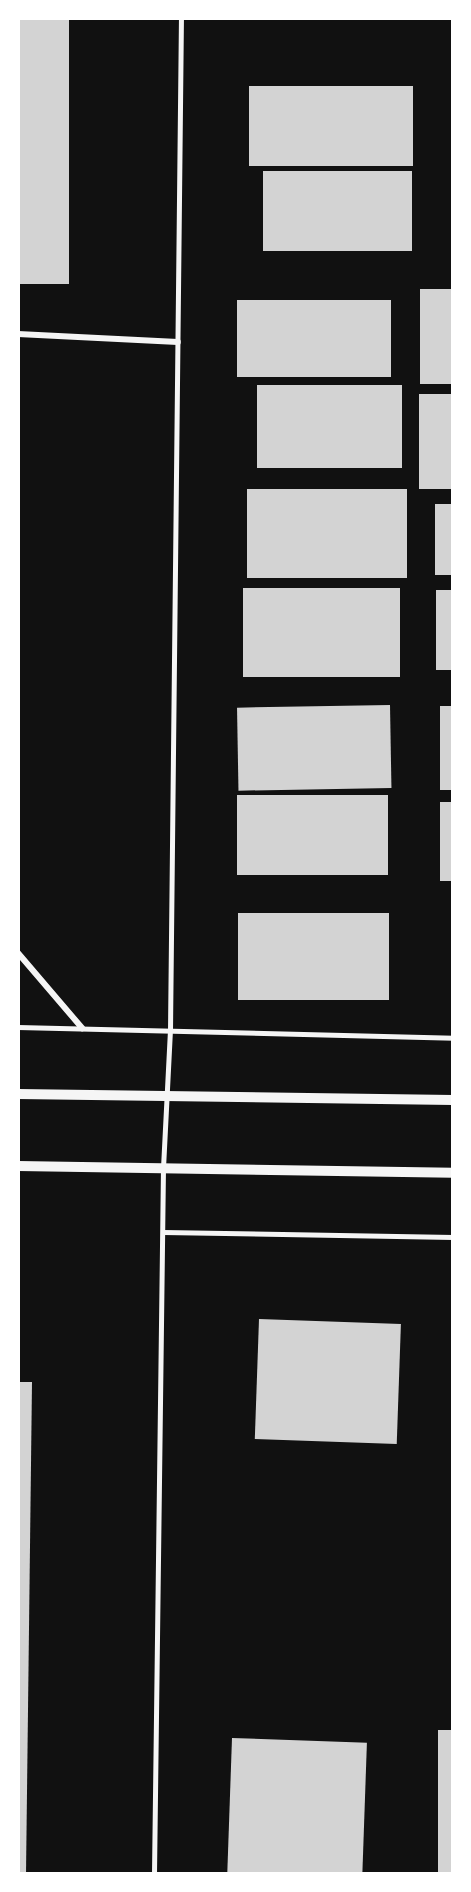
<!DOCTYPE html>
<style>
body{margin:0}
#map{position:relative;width:471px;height:1892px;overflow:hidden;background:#111;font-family:Raleway,sans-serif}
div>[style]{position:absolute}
.building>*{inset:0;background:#d3d3d3;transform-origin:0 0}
.service>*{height:4.5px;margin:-2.25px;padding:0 2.25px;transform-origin:2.25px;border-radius:2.25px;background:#f5f5f5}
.minor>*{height:6px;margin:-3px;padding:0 3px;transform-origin:3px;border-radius:3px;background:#f5f5f5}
.tertiary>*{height:10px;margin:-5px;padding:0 5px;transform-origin:5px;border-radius:5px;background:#f5f5f5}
span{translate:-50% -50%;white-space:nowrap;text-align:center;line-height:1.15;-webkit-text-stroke:4.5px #fff;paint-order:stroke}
.frame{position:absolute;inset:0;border:20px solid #fff;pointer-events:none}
</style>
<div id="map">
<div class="building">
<div style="left:18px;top:18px;width:51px;height:266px"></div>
<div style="left:413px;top:86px;width:80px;height:164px;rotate:90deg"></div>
<div style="left:412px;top:171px;width:80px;height:149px;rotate:90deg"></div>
<div style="left:453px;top:289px;width:95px;height:33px;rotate:90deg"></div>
<div style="left:237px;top:300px;width:154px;height:77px"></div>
<div style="left:402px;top:385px;width:83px;height:145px;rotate:90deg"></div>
<div style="left:419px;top:394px;width:34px;height:95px"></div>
<div style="left:247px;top:489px;width:160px;height:89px"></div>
<div style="left:435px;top:504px;width:18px;height:71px"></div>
<div style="left:243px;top:588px;width:157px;height:89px"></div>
<div style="left:453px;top:590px;width:80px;height:17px;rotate:90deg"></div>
<div style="left:390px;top:705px;width:83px;height:153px;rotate:89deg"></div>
<div style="left:440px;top:706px;width:13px;height:84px"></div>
<div style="left:237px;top:795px;width:151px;height:80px"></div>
<div style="left:440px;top:802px;width:13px;height:79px"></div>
<div style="left:238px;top:913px;width:151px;height:87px"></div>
<div style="left:259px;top:1319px;width:142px;height:120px;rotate:2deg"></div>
<div style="clip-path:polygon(18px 1382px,32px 1382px,26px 1874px,18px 1874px)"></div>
<div style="left:438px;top:1730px;width:15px;height:144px"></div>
<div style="left:232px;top:1738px;width:135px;height:136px;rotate:2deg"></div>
</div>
<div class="service">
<div style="left:18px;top:1027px;width:435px;rotate:1.4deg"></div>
<div style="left:163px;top:1232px;width:290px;rotate:1deg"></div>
<div style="left:154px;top:1874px;width:706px;rotate:-89.27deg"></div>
<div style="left:163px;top:1168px;width:137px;rotate:-87.1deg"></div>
<div style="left:170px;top:1031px;width:1013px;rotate:-89.38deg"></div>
</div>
<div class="minor">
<div style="left:18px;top:334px;width:160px;rotate:2.9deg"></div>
<div style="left:18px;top:953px;width:99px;rotate:49.5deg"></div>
</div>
<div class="tertiary">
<div style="left:18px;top:1094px;width:435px;rotate:0.8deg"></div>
<div style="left:18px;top:1166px;width:435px;rotate:0.9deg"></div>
</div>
<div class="frame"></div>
</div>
